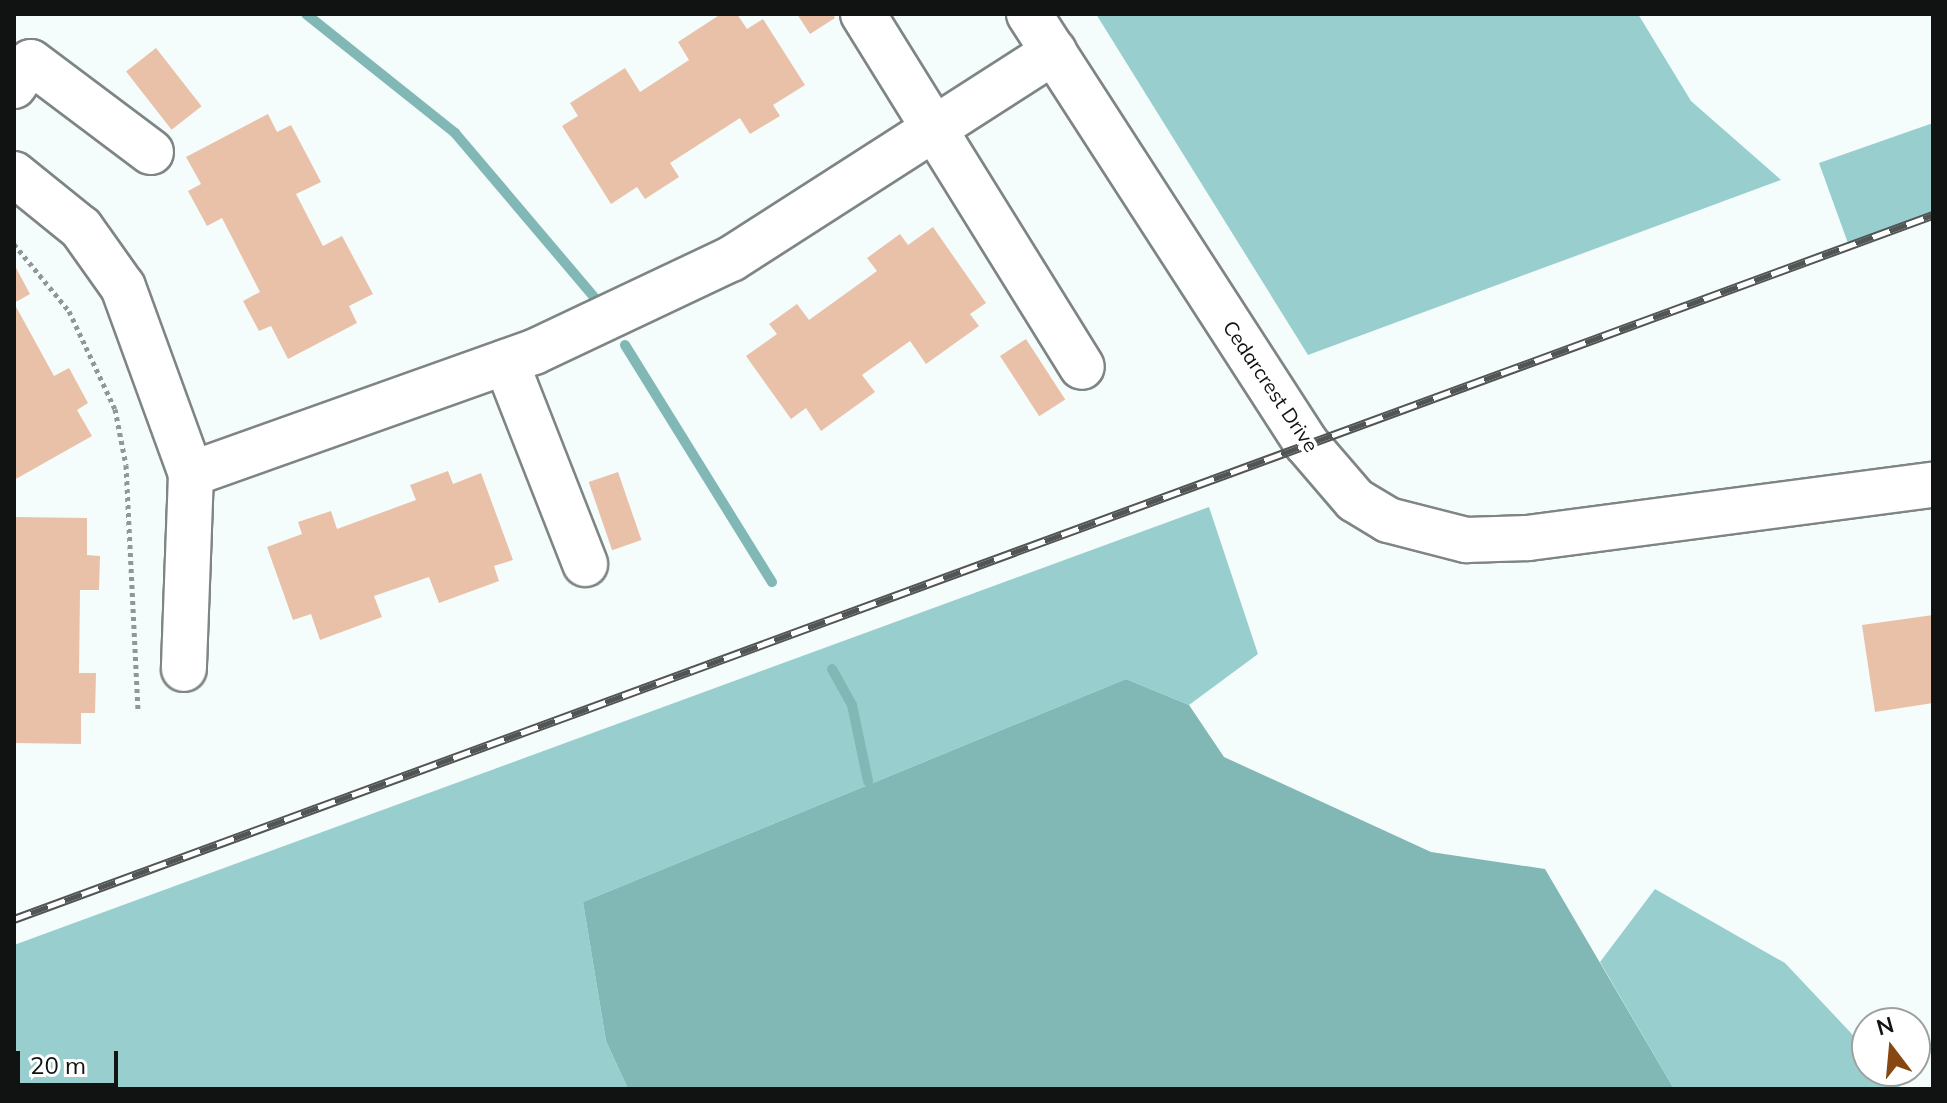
<!DOCTYPE html>
<style>
body{margin:0}
#map{position:relative;width:1947px;height:1103px;overflow:hidden;background:#f5fcfc;font-family:Mulish,sans-serif}
div>[style]{position:absolute}
.forest>*{inset:0;background:#98cfce}
.water>*{inset:0;background:#81b8b6}
.stream>*{height:10px;margin:-5px;padding:0 5px;transform-origin:5px;border-radius:5px;background:#81b8b6}
.building>*{inset:0;background:#e9c1a8;transform-origin:0 0}
.path>*{height:5px;margin-top:-2.5px;transform-origin:0;background:repeating-linear-gradient(90deg,#919696 0 4px,transparent 0 8px)}
.roads{filter:drop-shadow(2px 0 #7f8585) drop-shadow(-2px 0 #7f8585) drop-shadow(0 2px #7f8585) drop-shadow(0 -2px #7f8585)}
.minor>*{height:44px;margin:-22px;padding:0 22px;transform-origin:22px;border-radius:22px;background:#fff}
.rail>*{height:9px;margin-top:-4.5px;transform-origin:0;background:repeating-linear-gradient(90deg,#fff 0 18px,#515554 0 36px);box-sizing:border-box;border-block:2px solid #515554}
span{translate:-50% -50%;white-space:nowrap;text-align:center;line-height:1.15;-webkit-text-stroke:7px #fff;paint-order:stroke}
.street-label{font-size:20px;color:#101312}
.frame{position:absolute;inset:0;border:16px solid #101312;pointer-events:none}
.north{position:absolute;left:1851px;top:1007px;width:80px;height:80px;box-sizing:border-box;background:#fff;border:2px solid #9fa1a0;border-radius:50%;rotate:344deg;font-size:22px;font-weight:700;line-height:32px;text-align:center;color:#101312}
.north::after{content:'';display:block;margin:auto;width:28px;height:36px;background:#874711;clip-path:polygon(50% 0,100% 100%,50% 72%,0 100%)}
.scale{position:absolute;left:16px;top:1051px;width:102px;height:36px;box-sizing:border-box;border:4px solid #101312;border-top:0;padding-left:10px;font-size:24px;line-height:28px;white-space:nowrap;color:#101312;-webkit-text-stroke:6px #fff;paint-order:stroke}
</style>
<div id="map">
<div class="forest">
<div style="clip-path:polygon(1096px 14px,1638px 14px,1691px 101px,1781px 180px,1308px 355px)"></div>
<div style="clip-path:polygon(1933px 123px,1933px 215px,1849px 246px,1819px 163px)"></div>
<div style="clip-path:polygon(1209px 507px,1258px 654px,1189px 705px,1126px 679px,583px 902px,606px 1041px,628px 1089px,14px 1089px,14px 945px)"></div>
<div style="clip-path:polygon(1655px 889px,1785px 963px,1867px 1050px,1867px 1071px,1886px 1071px,1902px 1089px,1674px 1089px,1600px 962px)"></div>
</div>
<div class="water">
<div style="clip-path:polygon(1126px 679px,1189px 705px,1224px 757px,1431px 852px,1545px 869px,1674px 1089px,628px 1089px,606px 1041px,583px 902px)"></div>
</div>
<div class="stream">
<div style="left:306px;top:14px;width:191px;rotate:38.6deg"></div>
<div style="left:455px;top:133px;width:214px;rotate:49.7deg"></div>
<div style="left:625px;top:345px;width:279px;rotate:58.2deg"></div>
<div style="left:832px;top:669px;width:41px;rotate:60.9deg"></div>
<div style="left:852px;top:705px;width:78px;rotate:78.1deg"></div>
</div>
<div class="building">
<div style="clip-path:polygon(721px 14px,737px 14px,747px 29px,763px 19px,805px 85px,773px 105px,780px 116px,750px 134px,740px 118px,670px 163px,679px 177px,645px 199px,637px 187px,611px 204px,562px 126px,578px 116px,570px 103px,625px 68px,640px 92px,689px 60px,678px 42px)"></div>
<div style="clip-path:polygon(797px 14px,833px 14px,835px 18px,810px 34px)"></div>
<div style="left:156px;top:48px;width:74px;height:38px;rotate:52deg"></div>
<div style="clip-path:polygon(268px 114px,277px 132px,291px 125px,321px 182px,296px 194px,323px 246px,342px 236px,373px 294px,349px 306px,357px 323px,288px 359px,271px 326px,259px 331px,243px 301px,260px 292px,222px 218px,207px 226px,188px 191px,201px 184px,186px 157px)"></div>
<div style="clip-path:polygon(933px 227px,986px 303px,970px 314px,979px 326px,926px 364px,910px 341px,862px 375px,875px 392px,821px 431px,806px 408px,791px 419px,746px 356px,777px 334px,769px 324px,797px 304px,809px 320px,877px 271px,867px 258px,900px 234px,908px 245px)"></div>
<div style="clip-path:polygon(14px 264px,30px 294px,14px 303px)"></div>
<div style="clip-path:polygon(14px 303px,54px 376px,69px 368px,88px 403px,77px 410px,92px 436px,14px 480px)"></div>
<div style="left:1026px;top:339px;width:72px;height:31px;rotate:57deg"></div>
<div style="clip-path:polygon(448px 471px,453px 484px,481px 473px,513px 560px,494px 566px,499px 581px,439px 603px,429px 577px,374px 596px,382px 617px,320px 640px,311px 614px,293px 620px,267px 547px,302px 534px,298px 522px,331px 511px,337px 529px,416px 500px,410px 485px)"></div>
<div style="left:618px;top:472px;width:72px;height:31px;rotate:71deg"></div>
<div style="clip-path:polygon(14px 517px,87px 518px,87px 555px,100px 556px,99px 590px,80px 590px,79px 673px,96px 673px,95px 713px,81px 713px,81px 744px,14px 743px)"></div>
<div style="clip-path:polygon(1933px 615px,1933px 703px,1875px 712px,1862px 625px)"></div>
</div>
<div class="path">
<div style="left:14px;top:244px;width:87px;rotate:50.6deg"></div>
<div style="left:69px;top:311px;width:108px;rotate:64.9deg"></div>
<div style="left:115px;top:409px;width:57px;rotate:78.9deg"></div>
<div style="left:126px;top:465px;width:246px;rotate:87.2deg"></div>
</div>
<div class="roads">
<div class="minor">
<div style="left:863px;top:14px;width:415px;rotate:58.2deg"></div>
<div style="left:1029px;top:14px;width:511px;rotate:57.15deg"></div>
<div style="left:1306px;top:443px;width:75px;rotate:49.3deg"></div>
<div style="left:1355px;top:500px;width:39px;rotate:31deg"></div>
<div style="left:1388px;top:520px;width:81px;rotate:14.4deg"></div>
<div style="left:1466px;top:540px;width:62px;rotate:-1.8deg"></div>
<div style="left:1528px;top:538px;width:408px;rotate:-7.5deg"></div>
<div style="left:14px;top:86px;width:29px;rotate:-55deg"></div>
<div style="left:31px;top:62px;width:150px;rotate:36.9deg"></div>
<div style="left:14px;top:174px;width:86px;rotate:38.9deg"></div>
<div style="left:81px;top:228px;width:72px;rotate:54.6deg"></div>
<div style="left:123px;top:287px;width:199px;rotate:70deg"></div>
<div style="left:191px;top:474px;width:195px;rotate:92.1deg"></div>
<div style="left:506px;top:362px;width:217px;rotate:68.6deg"></div>
<div style="left:191px;top:474px;width:364px;rotate:-19.6deg"></div>
<div style="left:534px;top:352px;width:218px;rotate:-25.3deg"></div>
<div style="left:731px;top:259px;width:384px;rotate:-32.7deg"></div>
</div>
</div>
<div class="rail">
<div style="left:14px;top:919px;width:2044px;rotate:-20.15deg"></div>
</div>
<div class="street-label">
<span style="left:1271px;top:386px;rotate:56deg">Cedarcrest Drive</span>
</div>
<div class="frame"></div>
<div class="north">N</div>
<div class="scale">20 m</div>
</div>
